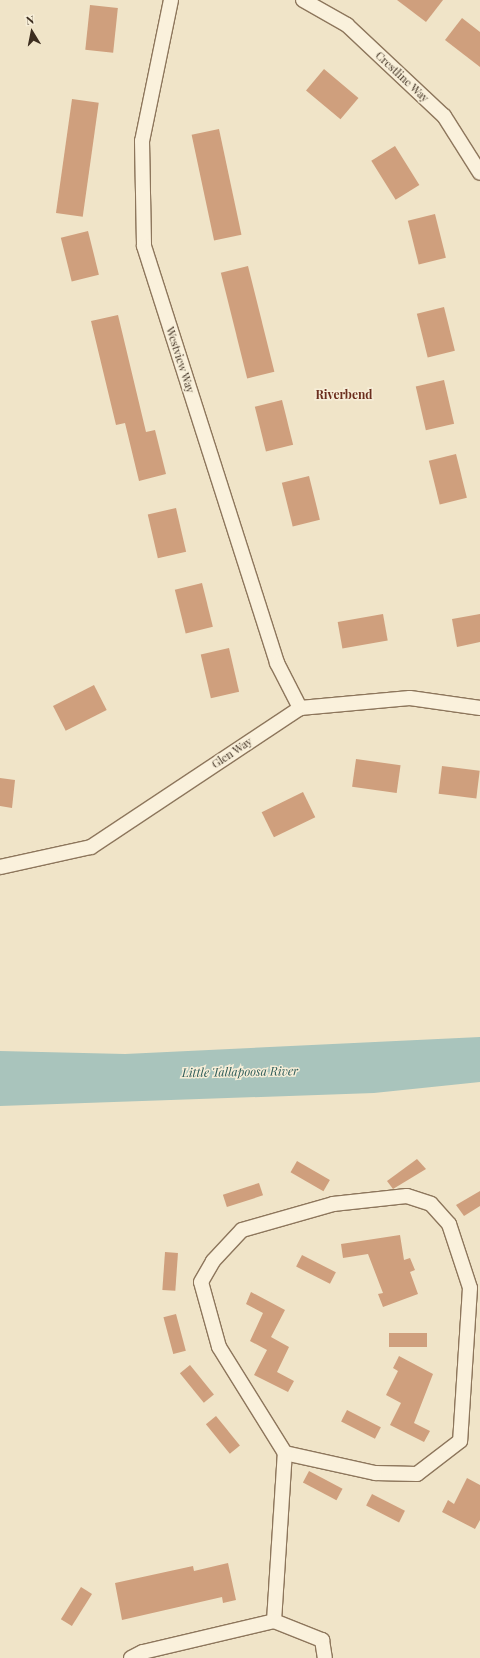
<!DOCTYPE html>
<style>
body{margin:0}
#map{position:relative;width:480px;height:1658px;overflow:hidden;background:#f0e4c8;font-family:"Playfair Display",serif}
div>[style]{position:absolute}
.water>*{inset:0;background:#a9c4bc}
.building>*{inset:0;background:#cf9f7d;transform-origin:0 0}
.roads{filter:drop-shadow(1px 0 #8d765c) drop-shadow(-1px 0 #8d765c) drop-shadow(0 1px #8d765c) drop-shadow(0 -1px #8d765c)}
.minor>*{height:14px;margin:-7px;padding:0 7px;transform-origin:7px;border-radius:7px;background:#faf1dc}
span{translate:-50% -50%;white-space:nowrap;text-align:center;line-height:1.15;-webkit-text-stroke:3px #f7eed8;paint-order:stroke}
.street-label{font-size:11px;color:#3d2e20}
.neighbourhood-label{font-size:12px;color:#6b2e1e;font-weight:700}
.water-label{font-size:12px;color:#2f5d5a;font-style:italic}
.north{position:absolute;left:12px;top:12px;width:40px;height:40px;-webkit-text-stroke:3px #f7eed8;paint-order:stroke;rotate:350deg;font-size:11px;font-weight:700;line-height:16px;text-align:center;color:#3d2e20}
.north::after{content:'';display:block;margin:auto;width:14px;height:18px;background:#3d2e20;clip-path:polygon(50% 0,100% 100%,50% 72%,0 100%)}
</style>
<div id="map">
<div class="water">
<div style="clip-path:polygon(480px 1037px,480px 1082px,374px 1093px,0 1106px,0 1051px,125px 1054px)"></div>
</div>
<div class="building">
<div style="clip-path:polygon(397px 0,443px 0,426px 22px)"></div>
<div style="left:90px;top:5px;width:28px;height:45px;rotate:6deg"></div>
<div style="clip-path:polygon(462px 18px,480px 32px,480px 67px,445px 40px)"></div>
<div style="left:324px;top:69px;width:45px;height:28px;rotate:40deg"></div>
<div style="left:72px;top:99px;width:27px;height:115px;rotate:8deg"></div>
<div style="left:219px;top:129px;width:108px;height:28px;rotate:78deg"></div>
<div style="left:395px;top:146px;width:46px;height:28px;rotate:58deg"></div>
<div style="left:435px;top:214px;width:45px;height:28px;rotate:76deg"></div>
<div style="left:88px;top:231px;width:45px;height:28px;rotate:76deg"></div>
<div style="left:248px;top:266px;width:109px;height:28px;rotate:76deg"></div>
<div style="left:444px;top:307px;width:45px;height:28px;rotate:76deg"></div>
<div style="clip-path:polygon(118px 315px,146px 432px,155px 430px,166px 474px,139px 481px,125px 423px,116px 425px,91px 321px)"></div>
<div style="left:444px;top:380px;width:45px;height:29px;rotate:77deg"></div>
<div style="left:282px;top:400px;width:46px;height:28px;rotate:76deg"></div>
<div style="left:456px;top:454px;width:45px;height:28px;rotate:76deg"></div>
<div style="left:309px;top:476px;width:45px;height:28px;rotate:76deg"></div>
<div style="left:176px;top:508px;width:45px;height:29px;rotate:77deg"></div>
<div style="left:202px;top:583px;width:45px;height:28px;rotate:76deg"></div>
<div style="left:383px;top:614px;width:27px;height:46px;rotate:80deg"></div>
<div style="clip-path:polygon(480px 614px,480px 642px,457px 647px,452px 619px)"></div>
<div style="left:229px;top:648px;width:45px;height:29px;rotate:77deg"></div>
<div style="left:94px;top:685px;width:28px;height:46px;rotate:63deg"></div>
<div style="left:356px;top:759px;width:45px;height:28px;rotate:8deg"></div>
<div style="left:442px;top:766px;width:38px;height:28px;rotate:7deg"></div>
<div style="clip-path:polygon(0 778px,15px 780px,12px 808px,0 806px)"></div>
<div style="left:303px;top:792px;width:28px;height:46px;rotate:64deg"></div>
<div style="clip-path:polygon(417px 1159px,426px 1169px,393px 1189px,387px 1181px)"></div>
<div style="left:297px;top:1161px;width:38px;height:13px;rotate:30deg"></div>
<div style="left:259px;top:1183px;width:13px;height:38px;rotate:72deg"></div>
<div style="clip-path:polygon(480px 1191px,480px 1206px,464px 1216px,456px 1205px)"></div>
<div style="clip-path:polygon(400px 1235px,404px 1260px,410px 1258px,415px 1270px,410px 1272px,418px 1294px,383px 1307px,378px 1294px,383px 1293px,368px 1254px,343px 1258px,341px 1244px)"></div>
<div style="left:165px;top:1252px;width:13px;height:38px;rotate:4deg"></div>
<div style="left:302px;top:1255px;width:38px;height:13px;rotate:27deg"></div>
<div style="clip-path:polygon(251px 1292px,285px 1310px,271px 1337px,289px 1347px,277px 1372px,294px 1381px,288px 1392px,254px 1375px,267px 1350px,250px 1341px,263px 1313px,246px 1304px)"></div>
<div style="left:176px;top:1314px;width:38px;height:13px;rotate:75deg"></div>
<div style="left:389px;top:1333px;width:38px;height:14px"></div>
<div style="clip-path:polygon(399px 1356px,433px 1374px,414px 1423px,430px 1431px,424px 1442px,390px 1425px,401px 1403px,386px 1395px,398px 1371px,393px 1368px)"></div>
<div style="left:190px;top:1365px;width:38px;height:13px;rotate:51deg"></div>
<div style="left:347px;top:1410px;width:38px;height:13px;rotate:27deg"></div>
<div style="left:216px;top:1416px;width:38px;height:13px;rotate:51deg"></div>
<div style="left:309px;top:1471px;width:38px;height:13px;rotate:28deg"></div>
<div style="clip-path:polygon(467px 1478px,480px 1485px,480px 1520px,475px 1529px,442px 1512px,448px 1500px,454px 1504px)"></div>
<div style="left:372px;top:1494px;width:37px;height:13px;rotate:27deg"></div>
<div style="clip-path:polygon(228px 1563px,236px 1600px,223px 1603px,222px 1597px,122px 1620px,115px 1583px,193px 1566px,194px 1571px)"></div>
<div style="left:81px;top:1587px;width:13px;height:38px;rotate:32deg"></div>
</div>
<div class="roads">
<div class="minor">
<div style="left:171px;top:0;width:144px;rotate:101.6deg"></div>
<div style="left:142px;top:141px;width:105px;rotate:88.9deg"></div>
<div style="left:144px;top:246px;width:438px;rotate:72.3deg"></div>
<div style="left:277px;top:663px;width:51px;rotate:62.9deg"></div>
<div style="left:303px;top:0;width:51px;rotate:29.6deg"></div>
<div style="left:347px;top:25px;width:133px;rotate:43.2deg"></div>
<div style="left:444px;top:116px;width:67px;rotate:57.7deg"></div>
<div style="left:0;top:867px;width:93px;rotate:-12.4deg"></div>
<div style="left:91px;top:847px;width:251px;rotate:-33.6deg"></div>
<div style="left:300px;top:708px;width:110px;rotate:-5.2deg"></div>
<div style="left:410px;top:698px;width:71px;rotate:8.1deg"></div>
<div style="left:407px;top:1196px;width:25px;rotate:18deg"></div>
<div style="left:431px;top:1204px;width:27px;rotate:48deg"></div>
<div style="left:449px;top:1224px;width:67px;rotate:71.8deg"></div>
<div style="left:470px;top:1288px;width:153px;rotate:93.7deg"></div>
<div style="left:460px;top:1441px;width:54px;rotate:142.5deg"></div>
<div style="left:417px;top:1474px;width:42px;rotate:-178.6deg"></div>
<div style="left:375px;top:1473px;width:92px;rotate:-167.5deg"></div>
<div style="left:285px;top:1453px;width:125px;rotate:-121.9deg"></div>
<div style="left:219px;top:1347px;width:67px;rotate:-105.5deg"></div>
<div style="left:201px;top:1282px;width:24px;rotate:-60deg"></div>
<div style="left:213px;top:1261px;width:42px;rotate:-46.9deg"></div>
<div style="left:242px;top:1230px;width:95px;rotate:-15.9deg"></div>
<div style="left:333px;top:1204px;width:74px;rotate:-6.2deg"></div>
<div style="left:274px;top:1621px;width:168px;rotate:-86.3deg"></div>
<div style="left:131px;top:1658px;width:13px;rotate:-27deg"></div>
<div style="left:143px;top:1652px;width:135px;rotate:-13.3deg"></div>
<div style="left:274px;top:1621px;width:52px;rotate:21.6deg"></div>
<div style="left:322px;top:1640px;width:18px;rotate:81deg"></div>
</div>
</div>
<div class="street-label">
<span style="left:402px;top:77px;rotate:43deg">Crestline Way</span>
<span style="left:180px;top:360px;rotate:72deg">Westview Way</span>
<span style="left:232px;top:753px;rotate:-34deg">Glen Way</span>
</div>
<div class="neighbourhood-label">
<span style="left:344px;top:395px">Riverbend</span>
</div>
<div class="water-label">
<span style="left:240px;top:1072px;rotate:-1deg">Little Tallapoosa River</span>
</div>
<div class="north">N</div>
</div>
